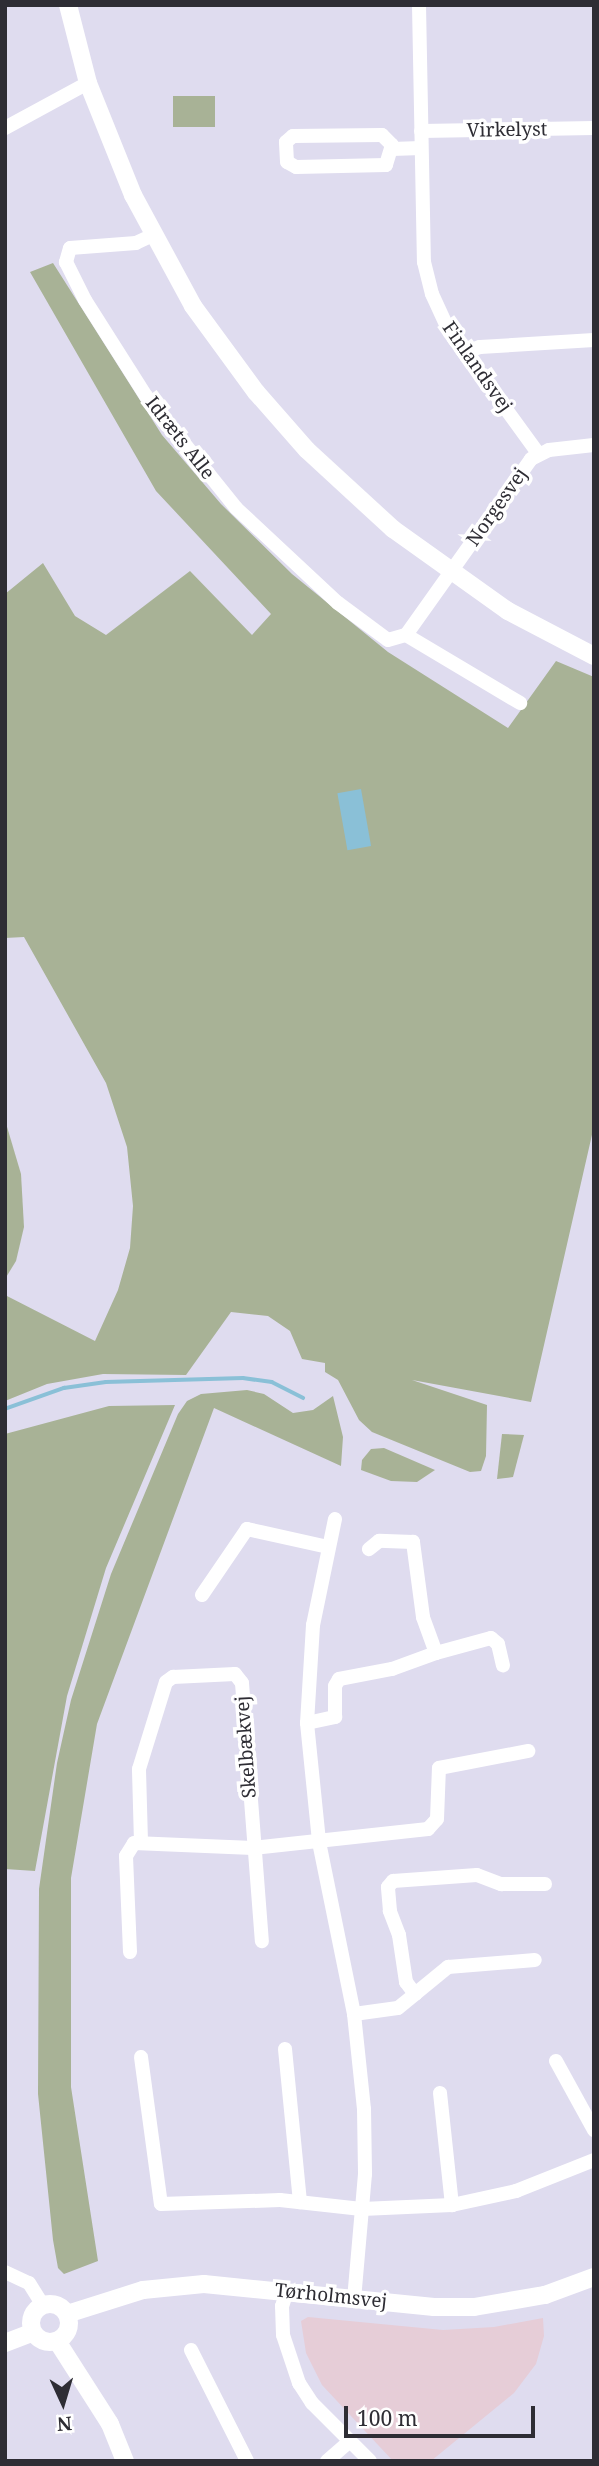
<!DOCTYPE html>
<meta charset="utf-8">
<style>
body{margin:0}
#map{position:relative;width:599px;height:2466px;overflow:hidden;background:#dfdcef;font-family:"Noto Serif",serif}
div>[style]{position:absolute}
.education>*{inset:0;background:#e6cdd7}
.green>*{inset:0;background:#a8b296;transform-origin:0 0}
.water>*{inset:0;background:#8ac0d7;transform-origin:0 0}
.stream>*{height:3.5px;margin:-1.75px;padding:0 1.75px;transform-origin:1.75px;border-radius:1.75px;background:#8ac0d7}
.minor>*{height:14px;margin:-7px;padding:0 7px;transform-origin:7px;border-radius:7px;background:#fff}
.tertiary>*{height:18px;margin:-9px;padding:0 9px;transform-origin:9px;border-radius:9px;background:#fff}
.tertiary>.ring{margin:-9px;padding:0;box-sizing:content-box;background:none;border:18px solid #fff;border-radius:50%}
span{translate:-50% -50%;white-space:nowrap;text-align:center;line-height:1.15;-webkit-text-stroke:7px #fff;paint-order:stroke}
.street-label{font-size:19px;color:#2e2d34}
.frame{position:absolute;inset:0;border:7px solid #2e2d34;pointer-events:none}
.north{position:absolute;left:28px;top:2368px;width:70px;height:70px;-webkit-text-stroke:5px #fff;paint-order:stroke;rotate:176deg;font-size:19px;font-weight:700;line-height:28px;text-align:center;color:#2e2d34}
.north::after{content:'';display:block;margin:auto;width:24px;height:32px;background:#2e2d34;clip-path:polygon(50% 0,100% 100%,50% 72%,0 100%)}
.scale{position:absolute;left:344px;top:2406px;width:191px;height:32px;box-sizing:border-box;border:4px solid #2e2d34;border-top:0;padding-left:9px;font-size:21px;line-height:24px;white-space:nowrap;color:#2e2d34;-webkit-text-stroke:5px #fff;paint-order:stroke}
</style>
<div id="map">
<div class="education">
<div style="clip-path:polygon(308px 2317px,443px 2330px,494px 2327px,543px 2318px,544px 2336px,536px 2364px,514px 2393px,431px 2461px,393px 2461px,322px 2385px,306px 2353px,301px 2321px)"></div>
</div>
<div class="green">
<div style="left:215px;top:96px;width:31px;height:42px;rotate:90deg"></div>
<div style="clip-path:polygon(53px 263px,162px 435px,221px 504px,292px 574px,388px 652px,508px 728px,556px 661px,594px 677px,594px 1126px,531px 1402px,412px 1380px,487px 1405px,486px 1456px,481px 1471px,470px 1472px,372px 1432px,359px 1420px,338px 1380px,325px 1372px,325px 1363px,302px 1359px,290px 1331px,268px 1316px,231px 1312px,186px 1375px,103px 1374px,47px 1384px,5px 1401px,5px 1295px,95px 1341px,118px 1290px,130px 1248px,133px 1206px,127px 1147px,106px 1083px,24px 937px,5px 938px,5px 594px,43px 563px,75px 616px,106px 635px,190px 571px,252px 635px,271px 614px,156px 491px,30px 272px)"></div>
<div style="clip-path:polygon(5px 1120px,21px 1174px,24px 1227px,16px 1261px,5px 1279px)"></div>
<div style="clip-path:polygon(247px 1390px,264px 1394px,293px 1413px,313px 1410px,333px 1396px,343px 1437px,341px 1466px,214px 1408px,97px 1724px,71px 1878px,71px 2087px,98px 2261px,64px 2274px,58px 2268px,53px 2240px,38px 2094px,39px 1889px,57px 1763px,71px 1700px,111px 1574px,178px 1414px,187px 1401px,201px 1394px)"></div>
<div style="clip-path:polygon(175px 1405px,106px 1568px,67px 1696px,35px 1871px,5px 1869px,5px 1434px,109px 1406px)"></div>
<div style="clip-path:polygon(502px 1434px,524px 1435px,513px 1477px,497px 1479px)"></div>
<div style="clip-path:polygon(384px 1448px,435px 1470px,417px 1482px,391px 1481px,361px 1470px,362px 1460px,371px 1449px)"></div>
</div>
<div class="water">
<div style="left:361px;top:789px;width:58px;height:24px;rotate:80deg"></div>
</div>
<div class="stream">
<div style="left:5px;top:1409px;width:63px;rotate:-19.6deg"></div>
<div style="left:64px;top:1388px;width:42px;rotate:-8.1deg"></div>
<div style="left:106px;top:1382px;width:137px;rotate:-1.7deg"></div>
<div style="left:243px;top:1378px;width:29px;rotate:8deg"></div>
<div style="left:272px;top:1382px;width:35px;rotate:27deg"></div>
</div>
<div class="minor">
<div style="left:419px;top:5px;width:257px;rotate:88.9deg"></div>
<div style="left:424px;top:262px;width:33px;rotate:76deg"></div>
<div style="left:432px;top:294px;width:41px;rotate:65.3deg"></div>
<div style="left:449px;top:331px;width:151px;rotate:53.9deg"></div>
<div style="left:5px;top:128px;width:94px;rotate:-28.5deg"></div>
<div style="left:421px;top:131px;width:173px;rotate:-1deg"></div>
<div style="left:382px;top:135px;width:14px;rotate:45deg"></div>
<div style="left:392px;top:145px;width:21px;rotate:107deg"></div>
<div style="left:386px;top:165px;width:90px;rotate:178.7deg"></div>
<div style="left:296px;top:167px;width:10px;rotate:-151deg"></div>
<div style="left:287px;top:162px;width:20px;rotate:-93deg"></div>
<div style="left:286px;top:142px;width:9px;rotate:-41deg"></div>
<div style="left:293px;top:136px;width:89px;rotate:-0.6deg"></div>
<div style="left:392px;top:149px;width:29px;rotate:-2deg"></div>
<div style="left:153px;top:235px;width:19px;rotate:155deg"></div>
<div style="left:136px;top:243px;width:66px;rotate:175.7deg"></div>
<div style="left:70px;top:248px;width:15px;rotate:106deg"></div>
<div style="left:66px;top:262px;width:42px;rotate:63.4deg"></div>
<div style="left:85px;top:300px;width:114px;rotate:57.6deg"></div>
<div style="left:146px;top:396px;width:144px;rotate:51.2deg"></div>
<div style="left:236px;top:508px;width:139px;rotate:43deg"></div>
<div style="left:338px;top:603px;width:62px;rotate:36.5deg"></div>
<div style="left:388px;top:640px;width:19px;rotate:-16deg"></div>
<div style="left:406px;top:635px;width:216px;rotate:-54.6deg"></div>
<div style="left:531px;top:459px;width:20px;rotate:-27deg"></div>
<div style="left:549px;top:450px;width:45px;rotate:-6.3deg"></div>
<div style="left:464px;top:353px;width:17px;rotate:-21deg"></div>
<div style="left:480px;top:347px;width:114px;rotate:-3.5deg"></div>
<div style="left:406px;top:635px;width:133px;rotate:30.8deg"></div>
<div style="left:335px;top:1519px;width:108px;rotate:101.7deg"></div>
<div style="left:313px;top:1625px;width:98px;rotate:93.5deg"></div>
<div style="left:307px;top:1723px;width:120px;rotate:84.2deg"></div>
<div style="left:319px;top:1842px;width:176px;rotate:78.5deg"></div>
<div style="left:354px;top:2014px;width:96px;rotate:84deg"></div>
<div style="left:364px;top:2109px;width:65px;rotate:89.1deg"></div>
<div style="left:365px;top:2174px;width:125px;rotate:95deg"></div>
<div style="left:202px;top:1595px;width:80px;rotate:-55.7deg"></div>
<div style="left:247px;top:1529px;width:83px;rotate:12.5deg"></div>
<div style="left:436px;top:1653px;width:57px;rotate:-15.3deg"></div>
<div style="left:491px;top:1638px;width:9px;rotate:41deg"></div>
<div style="left:498px;top:1644px;width:22px;rotate:77deg"></div>
<div style="left:307px;top:1723px;width:29px;rotate:-12deg"></div>
<div style="left:335px;top:1717px;width:31px;rotate:-90deg"></div>
<div style="left:335px;top:1686px;width:8px;rotate:-60deg"></div>
<div style="left:339px;top:1679px;width:54px;rotate:-10.7deg"></div>
<div style="left:392px;top:1669px;width:47px;rotate:-20deg"></div>
<div style="left:436px;top:1653px;width:38px;rotate:-110deg"></div>
<div style="left:423px;top:1617px;width:76px;rotate:-97.6deg"></div>
<div style="left:413px;top:1542px;width:34px;rotate:-178deg"></div>
<div style="left:379px;top:1541px;width:13px;rotate:141deg"></div>
<div style="left:141px;top:1842px;width:73px;rotate:-91.6deg"></div>
<div style="left:139px;top:1769px;width:91px;rotate:-72.8deg"></div>
<div style="left:166px;top:1682px;width:9px;rotate:-36deg"></div>
<div style="left:173px;top:1677px;width:62px;rotate:-2.8deg"></div>
<div style="left:235px;top:1674px;width:11px;rotate:52deg"></div>
<div style="left:242px;top:1683px;width:259px;rotate:85.6deg"></div>
<div style="left:130px;top:1952px;width:96px;rotate:-92.4deg"></div>
<div style="left:126px;top:1856px;width:15px;rotate:-58deg"></div>
<div style="left:134px;top:1843px;width:119px;rotate:2.4deg"></div>
<div style="left:253px;top:1848px;width:176px;rotate:-6.2deg"></div>
<div style="left:428px;top:1829px;width:13px;rotate:-48deg"></div>
<div style="left:437px;top:1819px;width:51px;rotate:-87.8deg"></div>
<div style="left:439px;top:1768px;width:91px;rotate:-10.8deg"></div>
<div style="left:415px;top:1994px;width:43px;rotate:-39.3deg"></div>
<div style="left:448px;top:1967px;width:87px;rotate:-4.6deg"></div>
<div style="left:354px;top:2014px;width:44px;rotate:-7.8deg"></div>
<div style="left:398px;top:2008px;width:22px;rotate:-39deg"></div>
<div style="left:415px;top:1994px;width:15px;rotate:-127deg"></div>
<div style="left:406px;top:1982px;width:48px;rotate:-98.5deg"></div>
<div style="left:399px;top:1935px;width:26px;rotate:-111deg"></div>
<div style="left:390px;top:1911px;width:24px;rotate:-95deg"></div>
<div style="left:388px;top:1887px;width:8px;rotate:-50deg"></div>
<div style="left:393px;top:1881px;width:84px;rotate:-4.1deg"></div>
<div style="left:477px;top:1875px;width:26px;rotate:21deg"></div>
<div style="left:501px;top:1884px;width:44px"></div>
<div style="left:285px;top:2049px;width:154px;rotate:84.4deg"></div>
<div style="left:141px;top:2057px;width:148px;rotate:82.3deg"></div>
<div style="left:161px;top:2204px;width:119px;rotate:-1.9deg"></div>
<div style="left:280px;top:2200px;width:82px;rotate:6.3deg"></div>
<div style="left:362px;top:2209px;width:90px;rotate:-2.5deg"></div>
<div style="left:452px;top:2205px;width:66px;rotate:-12.3deg"></div>
<div style="left:516px;top:2191px;width:84px;rotate:-21.7deg"></div>
<div style="left:556px;top:2061px;width:79px;rotate:61.2deg"></div>
<div style="left:440px;top:2093px;width:113px;rotate:83.9deg"></div>
<div style="left:5px;top:2272px;width:26px;rotate:25deg"></div>
<div style="left:29px;top:2283px;width:26px;rotate:58deg"></div>
<div style="left:287px;top:2291px;width:16px;rotate:108deg"></div>
<div style="left:282px;top:2306px;width:29px;rotate:88deg"></div>
<div style="left:283px;top:2335px;width:51px;rotate:71.6deg"></div>
<div style="left:299px;top:2383px;width:24px;rotate:57deg"></div>
<div style="left:312px;top:2403px;width:82px;rotate:45deg"></div>
<div style="left:191px;top:2350px;width:124px;rotate:63.2deg"></div>
<div style="left:327px;top:2461px;width:30px;rotate:-41deg"></div>
</div>
<div class="tertiary">
<div style="left:68px;top:5px;width:81px;rotate:75.6deg"></div>
<div style="left:88px;top:83px;width:121px;rotate:68.1deg"></div>
<div style="left:133px;top:195px;width:126px;rotate:61.6deg"></div>
<div style="left:193px;top:306px;width:107px;rotate:53.8deg"></div>
<div style="left:256px;top:392px;width:77px;rotate:48.7deg"></div>
<div style="left:307px;top:450px;width:117px;rotate:42.6deg"></div>
<div style="left:393px;top:529px;width:141px;rotate:35.5deg"></div>
<div style="left:508px;top:611px;width:97px;rotate:27.6deg"></div>
<div class="ring" style="left:31px;top:2304px;width:20px;height:20px"></div>
<div style="left:67px;top:2314px;width:80px;rotate:-17.5deg"></div>
<div style="left:143px;top:2290px;width:61px;rotate:-5.6deg"></div>
<div style="left:204px;top:2284px;width:231px;rotate:5.7deg"></div>
<div style="left:434px;top:2307px;width:40px"></div>
<div style="left:474px;top:2307px;width:72px;rotate:-9.6deg"></div>
<div style="left:545px;top:2295px;width:52px;rotate:-20.2deg"></div>
<div style="left:57px;top:2341px;width:98px;rotate:57.4deg"></div>
<div style="left:110px;top:2424px;width:40px;rotate:68deg"></div>
<div style="left:5px;top:2343px;width:30px;rotate:-21deg"></div>
</div>
<div class="street-label">
<span style="left:507px;top:130px;rotate:-1deg">Virkelyst</span>
<span style="left:477px;top:367px;rotate:55deg">Finlandsvej</span>
<span style="left:180px;top:438px;rotate:52deg">Idræts Alle</span>
<span style="left:497px;top:507px;rotate:-55deg">Norgesvej</span>
<span style="left:246px;top:1747px;rotate:-94deg">Skelbækvej</span>
<span style="left:331px;top:2296px;rotate:6deg">Tørholmsvej</span>
</div>
<div class="frame"></div>
<div class="north">N</div>
<div class="scale">100 m</div>
</div>
